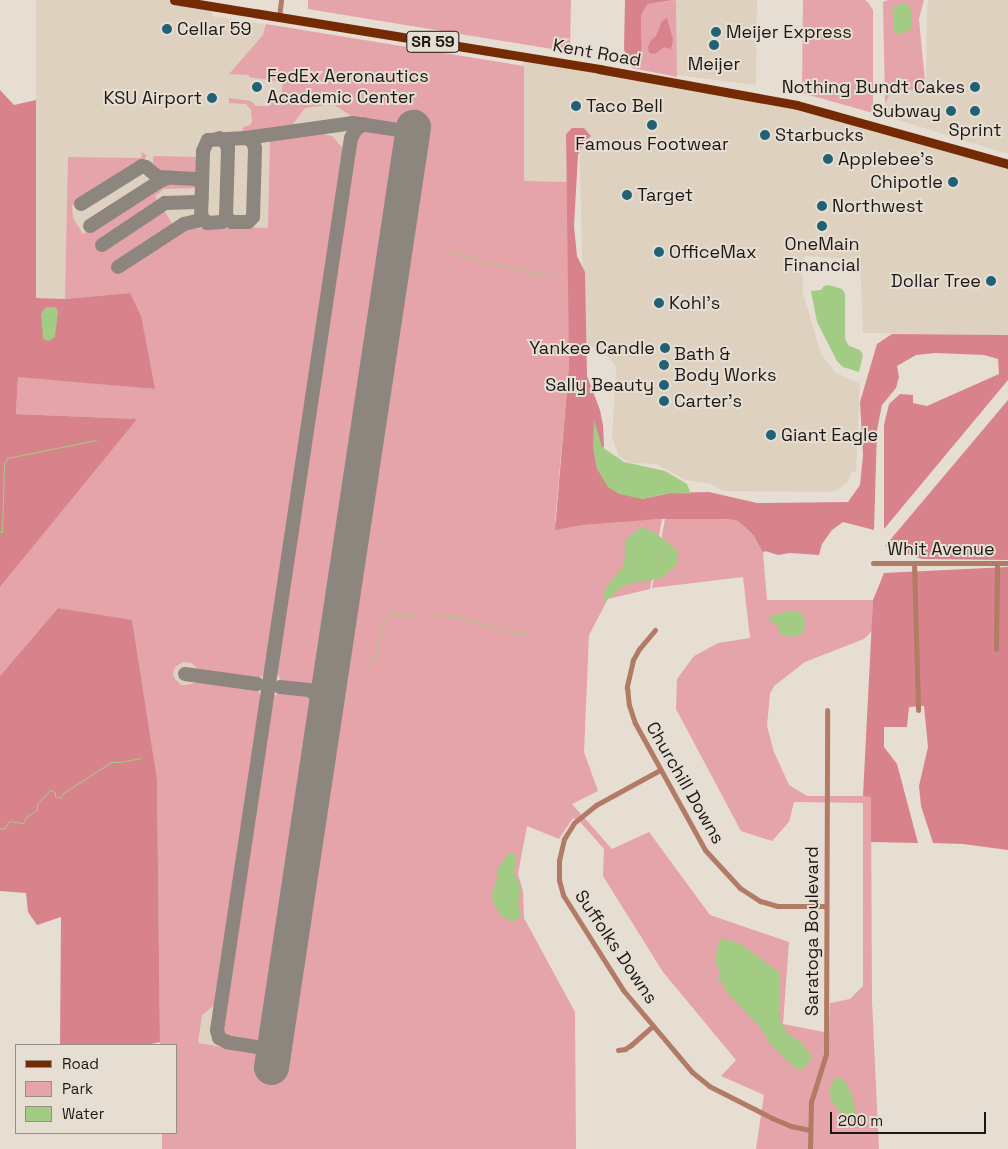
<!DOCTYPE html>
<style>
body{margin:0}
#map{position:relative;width:1008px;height:1149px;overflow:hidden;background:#e7ded3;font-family:"Space Grotesk",sans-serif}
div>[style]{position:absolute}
.built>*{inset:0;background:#dfd1c0}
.green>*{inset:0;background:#e5a4a9}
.forest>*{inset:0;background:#d8828b}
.water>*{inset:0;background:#a2cb84}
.stream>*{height:1px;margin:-0.5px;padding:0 0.5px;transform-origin:0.5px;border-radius:0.5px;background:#a2cb84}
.taxiway>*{height:14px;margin:-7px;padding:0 7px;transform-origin:7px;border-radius:7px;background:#8c867e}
.runway>*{height:35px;margin:-17.5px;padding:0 17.5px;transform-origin:17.5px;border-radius:17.5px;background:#8c867e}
.minor>*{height:5px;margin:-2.5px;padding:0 2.5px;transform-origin:2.5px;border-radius:2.5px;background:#b17b65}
.primary>*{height:9px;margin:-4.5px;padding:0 4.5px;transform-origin:4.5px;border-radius:4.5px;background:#742b03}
.dots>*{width:14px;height:14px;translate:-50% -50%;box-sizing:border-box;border:2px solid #e7ded3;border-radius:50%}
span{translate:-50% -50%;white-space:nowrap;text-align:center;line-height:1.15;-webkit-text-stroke:4px #e7ded3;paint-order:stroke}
.shield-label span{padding:1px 4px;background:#e7ded3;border:1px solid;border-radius:4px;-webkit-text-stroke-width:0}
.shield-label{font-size:16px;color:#1c1915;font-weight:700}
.poi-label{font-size:18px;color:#1c1915}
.left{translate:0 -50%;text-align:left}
.right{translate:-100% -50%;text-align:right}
.street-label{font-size:18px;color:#1c1915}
.legend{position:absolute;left:15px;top:1044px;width:162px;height:90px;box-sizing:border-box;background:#e7ded3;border:1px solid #968f87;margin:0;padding:6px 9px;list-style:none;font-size:15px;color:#1c1915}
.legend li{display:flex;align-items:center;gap:10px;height:25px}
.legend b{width:25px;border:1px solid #968f87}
.scale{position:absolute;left:830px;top:1112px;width:156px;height:22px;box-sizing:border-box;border:2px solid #1c1915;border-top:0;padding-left:6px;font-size:15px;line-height:18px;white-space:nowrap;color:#1c1915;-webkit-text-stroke:4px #e7ded3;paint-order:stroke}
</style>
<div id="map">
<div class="built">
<div style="clip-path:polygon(36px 0,174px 0,213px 6px,212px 16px,523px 66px,523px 58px,815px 112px,1008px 165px,1008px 335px,863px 333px,860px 260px,805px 256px,802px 261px,803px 293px,821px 354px,836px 373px,860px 384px,856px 472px,851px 473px,848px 482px,837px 490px,828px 492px,723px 491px,711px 484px,685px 480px,656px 464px,631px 463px,619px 457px,612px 437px,616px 367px,608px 357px,587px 344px,584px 331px,579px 130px,566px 134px,569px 365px,555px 522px,449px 957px,449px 1114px,162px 1149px,162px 1133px,176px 1133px,176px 1045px,160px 1045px,157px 779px,58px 608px,0 676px,0 587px,136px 419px,18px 376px,66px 381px,36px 298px)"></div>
<div style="clip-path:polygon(676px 0,757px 0,756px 85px,677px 75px)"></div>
<div style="clip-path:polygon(929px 0,1008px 0,1008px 154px,885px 116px,885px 104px,892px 90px,923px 90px,926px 78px,927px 6px)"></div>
</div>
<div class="green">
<div style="clip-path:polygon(308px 0,571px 0,570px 52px,308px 9px)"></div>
<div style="clip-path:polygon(676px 0,677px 77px,632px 68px,633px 64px,638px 65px,642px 58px,641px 16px,644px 10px,648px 4px)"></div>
<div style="clip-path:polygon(803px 0,865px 0,868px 2px,873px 10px,873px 113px,802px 93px)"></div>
<div style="clip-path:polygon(888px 0,924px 0,919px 19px,925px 81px,923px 90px,892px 90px,885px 104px,883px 2px)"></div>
<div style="clip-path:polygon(266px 24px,524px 66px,524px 181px,568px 182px,569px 365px,555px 522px,662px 519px,650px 589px,608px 599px,589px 635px,584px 752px,598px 791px,572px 804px,612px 849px,649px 832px,710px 915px,789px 942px,783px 1024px,829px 1033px,830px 1003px,850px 999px,863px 986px,863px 803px,794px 802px,789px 822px,772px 841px,741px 831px,676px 709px,677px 679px,694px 656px,718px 643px,750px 638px,743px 577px,652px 588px,665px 519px,720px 519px,736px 520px,745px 527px,754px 536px,763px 553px,767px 600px,873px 600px,872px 631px,864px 639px,805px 662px,774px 686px,770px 694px,767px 726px,774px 752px,789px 785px,807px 796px,871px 796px,872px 1001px,879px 1149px,756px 1149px,764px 1095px,721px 1076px,736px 1060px,663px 972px,603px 876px,604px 849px,581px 823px,573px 818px,559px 839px,527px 826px,518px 874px,523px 891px,524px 918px,575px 1012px,576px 1149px,162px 1149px,162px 1133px,176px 1133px,176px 1045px,160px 1045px,157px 779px,132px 621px,58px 608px,0 676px,0 587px,136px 419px,16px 414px,18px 376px,154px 389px,130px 293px,65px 299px,68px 157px,141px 158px,142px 152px,146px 155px,146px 158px,141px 161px,72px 206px,73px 218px,83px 234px,163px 183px,197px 184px,197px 188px,164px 189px,155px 196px,160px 205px,100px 243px,103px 247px,163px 209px,175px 228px,115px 266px,118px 271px,183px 229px,240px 227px,268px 228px,270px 141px,318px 133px,332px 136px,342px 147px,343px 161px,266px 670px,261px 677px,253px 678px,200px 671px,192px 663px,183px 662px,175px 667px,173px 674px,175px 679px,181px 685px,187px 685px,201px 681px,249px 688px,258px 691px,262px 698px,216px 1004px,202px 1015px,198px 1043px,266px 1054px,264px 1065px,279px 1068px,420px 128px,353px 117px,333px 104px,305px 108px,291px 127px,242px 133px,243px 127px,250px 125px,252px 121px,251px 110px,246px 104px,229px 103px,229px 98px,251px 101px,256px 106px,269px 106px,270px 102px,280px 104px,283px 82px,249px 77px,249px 75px,229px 74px,263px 35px)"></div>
<div style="clip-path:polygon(365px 129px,397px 135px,401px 139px,402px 147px,322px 680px,317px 685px,307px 686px,282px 682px,276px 671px,356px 140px,359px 133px)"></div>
<div style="clip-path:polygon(156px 156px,198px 157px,197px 172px,195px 174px,159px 172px,153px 164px,153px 157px)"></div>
<div style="clip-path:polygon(280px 693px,312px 697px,316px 702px,318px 710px,268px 1038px,264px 1044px,229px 1038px,224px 1034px,222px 1026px,271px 703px,274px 696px)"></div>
</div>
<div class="forest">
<div style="clip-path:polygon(625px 0,674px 0,648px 4px,644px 10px,641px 16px,642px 58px,641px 64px,638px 65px,633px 64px,627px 59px,624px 49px)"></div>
<div style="clip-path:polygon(667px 18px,673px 40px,671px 49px,664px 47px,655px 54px,649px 53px,648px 47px,651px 40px,656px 36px,662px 21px)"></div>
<div style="clip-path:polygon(0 90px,14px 105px,36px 100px,36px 298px,65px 299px,130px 293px,141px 316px,155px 389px,18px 377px,16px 414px,137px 419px,0 587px)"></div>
<div style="clip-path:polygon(572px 128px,584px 128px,591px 136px,583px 143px,578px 155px,574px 226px,577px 256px,585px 272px,587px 376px,600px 410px,603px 425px,604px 446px,597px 469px,642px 499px,670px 493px,709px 492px,757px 503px,848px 502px,860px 485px,863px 455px,860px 402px,877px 344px,892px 334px,1008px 335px,1008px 380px,884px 529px,884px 425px,889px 404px,900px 394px,913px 395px,913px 403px,927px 406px,999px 374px,998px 359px,984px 355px,935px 353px,916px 355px,897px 366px,899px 377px,896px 388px,882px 405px,877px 430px,874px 530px,843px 522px,832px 530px,822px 544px,819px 555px,790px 553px,778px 555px,765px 551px,763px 553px,754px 536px,745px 527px,736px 520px,721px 519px,659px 519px,582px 525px,555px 530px,569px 365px,566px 134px)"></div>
<div style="clip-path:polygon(1008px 400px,1008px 560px,922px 559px,885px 546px)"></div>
<div style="clip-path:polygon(1008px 567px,1008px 850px,963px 844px,933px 843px,921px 806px,919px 786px,928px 747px,924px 706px,909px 707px,907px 727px,884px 727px,884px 747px,897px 764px,918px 843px,871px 842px,871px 797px,863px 796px,873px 600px,884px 573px)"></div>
<div style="clip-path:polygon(58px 608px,132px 620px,157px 779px,160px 1042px,147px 1045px,60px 1045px,61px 917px,37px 925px,28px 912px,26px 893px,0 891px,0 676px)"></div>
</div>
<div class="water">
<div style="clip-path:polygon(907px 3px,912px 12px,911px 29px,901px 34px,896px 34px,894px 31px,893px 6px)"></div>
<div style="clip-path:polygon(829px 285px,842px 289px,845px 294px,845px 339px,849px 346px,860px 350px,863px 355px,859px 372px,843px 367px,837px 361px,817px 322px,811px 291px,821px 290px,824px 286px)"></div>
<div style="clip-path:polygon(46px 307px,55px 307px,58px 310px,55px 337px,49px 341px,43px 339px,41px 314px)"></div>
<div style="clip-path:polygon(594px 420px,602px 447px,624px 462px,665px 471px,687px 484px,691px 494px,670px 493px,642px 499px,619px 494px,608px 487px,597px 469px,593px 449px)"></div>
<div style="clip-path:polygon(642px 527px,654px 532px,677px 550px,678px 563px,662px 578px,628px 584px,618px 590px,606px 601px,603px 598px,607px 585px,624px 566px,626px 539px)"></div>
<div style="clip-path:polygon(788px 611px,799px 612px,805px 619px,804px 632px,795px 637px,781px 635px,777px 625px,768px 620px,771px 616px)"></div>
<div style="clip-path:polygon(508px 853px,514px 854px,517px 857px,514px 872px,521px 889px,518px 905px,521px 916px,513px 922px,501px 916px,492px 899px,493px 888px,498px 876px,497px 870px)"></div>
<div style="clip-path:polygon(723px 938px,741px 944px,780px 973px,779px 1018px,788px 1034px,801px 1042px,812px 1057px,803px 1070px,795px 1068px,772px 1046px,759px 1026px,726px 991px,722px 981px,719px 982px,717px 980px,721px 975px,715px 961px,719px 941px)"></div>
<div style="clip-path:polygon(835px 1077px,843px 1079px,852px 1094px,856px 1115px,853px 1119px,842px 1115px,831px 1100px,829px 1091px)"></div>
</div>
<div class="stream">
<div style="left:447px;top:252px;width:82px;rotate:14deg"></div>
<div style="left:527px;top:272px;width:25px;rotate:9deg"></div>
<div style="left:0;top:532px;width:2px"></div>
<div style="left:2px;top:532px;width:68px;rotate:-88.3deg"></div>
<div style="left:4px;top:464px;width:7px;rotate:-63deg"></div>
<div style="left:7px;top:458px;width:91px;rotate:-11.4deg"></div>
<div style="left:368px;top:663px;width:8px;rotate:-40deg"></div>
<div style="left:374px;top:658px;width:33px;rotate:-76deg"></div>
<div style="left:382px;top:626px;width:13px;rotate:-61deg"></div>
<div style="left:388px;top:615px;width:5px;rotate:-11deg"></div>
<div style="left:393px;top:614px;width:62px;rotate:1.8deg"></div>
<div style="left:455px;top:616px;width:50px;rotate:16.3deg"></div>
<div style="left:503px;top:630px;width:27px;rotate:10deg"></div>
<div style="left:0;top:828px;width:4px;rotate:14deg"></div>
<div style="left:4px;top:829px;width:9px;rotate:-58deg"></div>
<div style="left:9px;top:821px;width:14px;rotate:8deg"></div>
<div style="left:23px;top:823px;width:8px;rotate:-60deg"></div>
<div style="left:27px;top:816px;width:12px;rotate:-31deg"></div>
<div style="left:37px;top:810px;width:6px;rotate:-90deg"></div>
<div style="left:37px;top:804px;width:19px;rotate:-47deg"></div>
<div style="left:50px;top:790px;width:5px;rotate:22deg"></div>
<div style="left:55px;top:792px;width:4px;rotate:90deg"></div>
<div style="left:55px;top:796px;width:6px;rotate:18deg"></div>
<div style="left:61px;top:798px;width:4px;rotate:-76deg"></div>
<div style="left:62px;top:794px;width:59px;rotate:-33.1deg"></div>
<div style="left:111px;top:762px;width:9px"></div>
<div style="left:120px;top:762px;width:21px;rotate:-11deg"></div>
</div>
<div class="taxiway">
<div style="left:81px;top:204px;width:72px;rotate:-31.9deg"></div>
<div style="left:142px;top:166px;width:4px;rotate:14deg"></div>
<div style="left:146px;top:167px;width:16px;rotate:40deg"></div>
<div style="left:158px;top:177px;width:39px;rotate:3deg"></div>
<div style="left:197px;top:179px;width:6px;rotate:39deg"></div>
<div style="left:202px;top:217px;width:8px;rotate:50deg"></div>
<div style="left:207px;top:223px;width:15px;rotate:-4deg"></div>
<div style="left:222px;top:222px;width:6px;rotate:-51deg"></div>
<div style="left:226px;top:217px;width:69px;rotate:-88.3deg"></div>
<div style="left:228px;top:148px;width:7px;rotate:-117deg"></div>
<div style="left:225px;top:142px;width:7px;rotate:-146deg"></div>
<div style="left:226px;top:217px;width:8px;rotate:40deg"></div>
<div style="left:232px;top:222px;width:16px"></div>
<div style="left:248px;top:222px;width:7px;rotate:-45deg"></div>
<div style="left:253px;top:217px;width:69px;rotate:-88.3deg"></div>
<div style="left:255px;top:148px;width:8px;rotate:-113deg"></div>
<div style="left:252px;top:141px;width:7px;rotate:-153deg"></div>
<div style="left:90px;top:226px;width:83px;rotate:-32.7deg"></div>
<div style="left:160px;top:181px;width:9px;rotate:-21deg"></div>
<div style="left:102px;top:245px;width:76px;rotate:-33.7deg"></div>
<div style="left:165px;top:203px;width:32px;rotate:-2deg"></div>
<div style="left:197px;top:202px;width:6px;rotate:-39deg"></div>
<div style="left:118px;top:267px;width:79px;rotate:-33.1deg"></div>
<div style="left:184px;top:224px;width:17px;rotate:-13deg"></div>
<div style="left:201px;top:220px;width:69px;rotate:-88.3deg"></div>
<div style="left:203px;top:151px;width:12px;rotate:-66deg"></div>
<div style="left:208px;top:140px;width:38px;rotate:-3deg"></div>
<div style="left:246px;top:138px;width:108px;rotate:-8deg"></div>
<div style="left:353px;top:123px;width:47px;rotate:8.7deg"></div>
<div style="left:399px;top:130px;width:11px;rotate:49deg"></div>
<div style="left:406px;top:138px;width:16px;rotate:79deg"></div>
<div style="left:185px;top:674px;width:73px;rotate:7.9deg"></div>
<div style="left:280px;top:687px;width:36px;rotate:6deg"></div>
<div style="left:316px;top:691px;width:10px;rotate:-29deg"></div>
<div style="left:325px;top:686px;width:11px;rotate:-63deg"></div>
<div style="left:311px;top:691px;width:16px;rotate:43deg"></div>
<div style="left:323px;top:702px;width:15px;rotate:86deg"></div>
<div style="left:275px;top:1041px;width:6px;rotate:121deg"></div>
<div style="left:272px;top:1046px;width:9px;rotate:167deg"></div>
<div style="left:263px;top:1048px;width:36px;rotate:-171deg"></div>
<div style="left:227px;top:1042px;width:9px;rotate:-153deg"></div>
<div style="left:219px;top:1038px;width:8px;rotate:-104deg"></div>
<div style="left:217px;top:1030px;width:902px;rotate:-81.46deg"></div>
<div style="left:351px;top:138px;width:10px;rotate:-61deg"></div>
<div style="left:356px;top:129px;width:10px;rotate:-29deg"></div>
</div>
<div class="runway">
<div style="left:271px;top:1067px;width:951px;rotate:-81.41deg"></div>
</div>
<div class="minor">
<div style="left:279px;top:17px;width:17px;rotate:-83deg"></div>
<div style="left:873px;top:563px;width:135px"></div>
<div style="left:914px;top:563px;width:147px;rotate:88.4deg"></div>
<div style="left:655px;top:630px;width:25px;rotate:130deg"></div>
<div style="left:639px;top:649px;width:13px;rotate:119deg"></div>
<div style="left:633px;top:660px;width:28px;rotate:103deg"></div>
<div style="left:627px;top:687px;width:18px;rotate:84deg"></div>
<div style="left:629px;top:705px;width:19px;rotate:72deg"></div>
<div style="left:635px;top:723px;width:145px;rotate:61.1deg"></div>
<div style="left:705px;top:850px;width:52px;rotate:47.4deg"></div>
<div style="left:740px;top:888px;width:24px;rotate:33deg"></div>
<div style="left:760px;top:901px;width:19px;rotate:16deg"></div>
<div style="left:778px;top:906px;width:47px"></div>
<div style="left:996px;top:649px;width:86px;rotate:-89.3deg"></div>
<div style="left:660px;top:770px;width:73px;rotate:151.3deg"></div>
<div style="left:596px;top:805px;width:28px;rotate:141deg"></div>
<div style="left:574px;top:823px;width:19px;rotate:122deg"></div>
<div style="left:564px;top:839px;width:22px;rotate:103deg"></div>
<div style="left:559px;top:860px;width:20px;rotate:90deg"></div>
<div style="left:559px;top:880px;width:16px;rotate:75deg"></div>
<div style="left:563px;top:895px;width:112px;rotate:57.7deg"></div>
<div style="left:623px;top:990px;width:107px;rotate:49.9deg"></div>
<div style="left:692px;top:1072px;width:22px;rotate:39deg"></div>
<div style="left:709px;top:1086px;width:71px;rotate:26.9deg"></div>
<div style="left:772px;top:1118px;width:21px;rotate:23deg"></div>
<div style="left:791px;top:1126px;width:19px;rotate:12deg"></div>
<div style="left:618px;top:1050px;width:7px;rotate:-8deg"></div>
<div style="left:625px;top:1049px;width:7px;rotate:-34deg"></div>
<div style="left:631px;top:1045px;width:29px;rotate:-41deg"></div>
<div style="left:810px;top:1149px;width:47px;rotate:-88.8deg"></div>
<div style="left:811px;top:1102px;width:50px;rotate:-72.6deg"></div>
<div style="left:826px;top:1054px;width:344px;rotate:-89.8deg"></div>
</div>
<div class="primary">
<div style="left:174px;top:0;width:431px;rotate:9.2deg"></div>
<div style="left:599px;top:69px;width:201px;rotate:10.3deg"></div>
<div style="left:797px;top:105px;width:219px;rotate:15.6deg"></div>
</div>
<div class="dots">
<div style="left:167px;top:29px;background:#206176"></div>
<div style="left:716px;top:32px;background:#206176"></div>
<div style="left:714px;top:45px;background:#206176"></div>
<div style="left:257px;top:87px;background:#206176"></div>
<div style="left:975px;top:87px;background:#206176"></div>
<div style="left:212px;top:98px;background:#206176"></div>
<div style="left:576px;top:106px;background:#206176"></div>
<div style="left:951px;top:111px;background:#206176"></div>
<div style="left:975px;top:111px;background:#206176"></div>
<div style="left:652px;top:125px;background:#206176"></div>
<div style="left:765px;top:135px;background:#206176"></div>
<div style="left:828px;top:159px;background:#206176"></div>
<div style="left:953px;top:182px;background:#206176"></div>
<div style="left:627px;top:195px;background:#206176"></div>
<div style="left:822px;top:206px;background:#206176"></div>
<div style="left:822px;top:226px;background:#206176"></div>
<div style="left:659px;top:252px;background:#206176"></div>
<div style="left:991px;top:281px;background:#206176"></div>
<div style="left:659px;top:303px;background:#206176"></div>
<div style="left:665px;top:348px;background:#206176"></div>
<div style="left:664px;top:365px;background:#206176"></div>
<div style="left:664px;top:385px;background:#206176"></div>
<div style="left:664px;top:401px;background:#206176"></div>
<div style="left:771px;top:435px;background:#206176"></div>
</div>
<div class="shield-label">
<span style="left:433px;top:42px">SR 59</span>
</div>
<div class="poi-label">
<span class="left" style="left:177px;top:29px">Cellar 59</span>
<span class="left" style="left:726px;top:32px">Meijer Express</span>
<span style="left:714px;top:64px">Meijer</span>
<span class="left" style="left:267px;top:87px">FedEx Aeronautics<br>Academic Center</span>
<span class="right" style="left:965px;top:87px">Nothing Bundt Cakes</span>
<span class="right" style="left:202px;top:98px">KSU Airport</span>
<span class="left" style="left:586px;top:106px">Taco Bell</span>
<span class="right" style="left:941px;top:111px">Subway</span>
<span style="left:975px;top:130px">Sprint</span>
<span class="left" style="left:775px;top:135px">Starbucks</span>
<span style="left:652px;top:144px">Famous Footwear</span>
<span class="left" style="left:838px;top:159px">Applebee's</span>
<span class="right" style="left:943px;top:182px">Chipotle</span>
<span class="left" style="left:637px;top:195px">Target</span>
<span class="left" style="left:832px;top:206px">Northwest</span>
<span style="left:822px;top:255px">OneMain<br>Financial</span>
<span class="left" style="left:669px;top:252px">OfficeMax</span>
<span class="right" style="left:981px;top:281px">Dollar Tree</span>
<span class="left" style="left:669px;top:303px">Kohl's</span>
<span class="right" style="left:655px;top:348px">Yankee Candle</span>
<span class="left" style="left:674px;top:365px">Bath &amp;<br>Body Works</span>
<span class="right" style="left:654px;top:385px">Sally Beauty</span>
<span class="left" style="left:674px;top:401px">Carter's</span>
<span class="left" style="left:781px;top:435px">Giant Eagle</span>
</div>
<div class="street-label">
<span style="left:597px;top:53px;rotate:10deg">Kent Road</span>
<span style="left:941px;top:549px">Whit Avenue</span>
<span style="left:685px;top:783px;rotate:60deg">Churchill Downs</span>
<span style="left:812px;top:931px;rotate:-90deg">Saratoga Boulevard</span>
<span style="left:616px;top:947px;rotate:56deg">Suffolks Downs</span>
</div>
<ul class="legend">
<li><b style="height:6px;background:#742b03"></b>Road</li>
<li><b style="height:14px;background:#e5a4a9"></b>Park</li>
<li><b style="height:14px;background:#a2cb84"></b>Water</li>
</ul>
<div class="scale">200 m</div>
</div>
